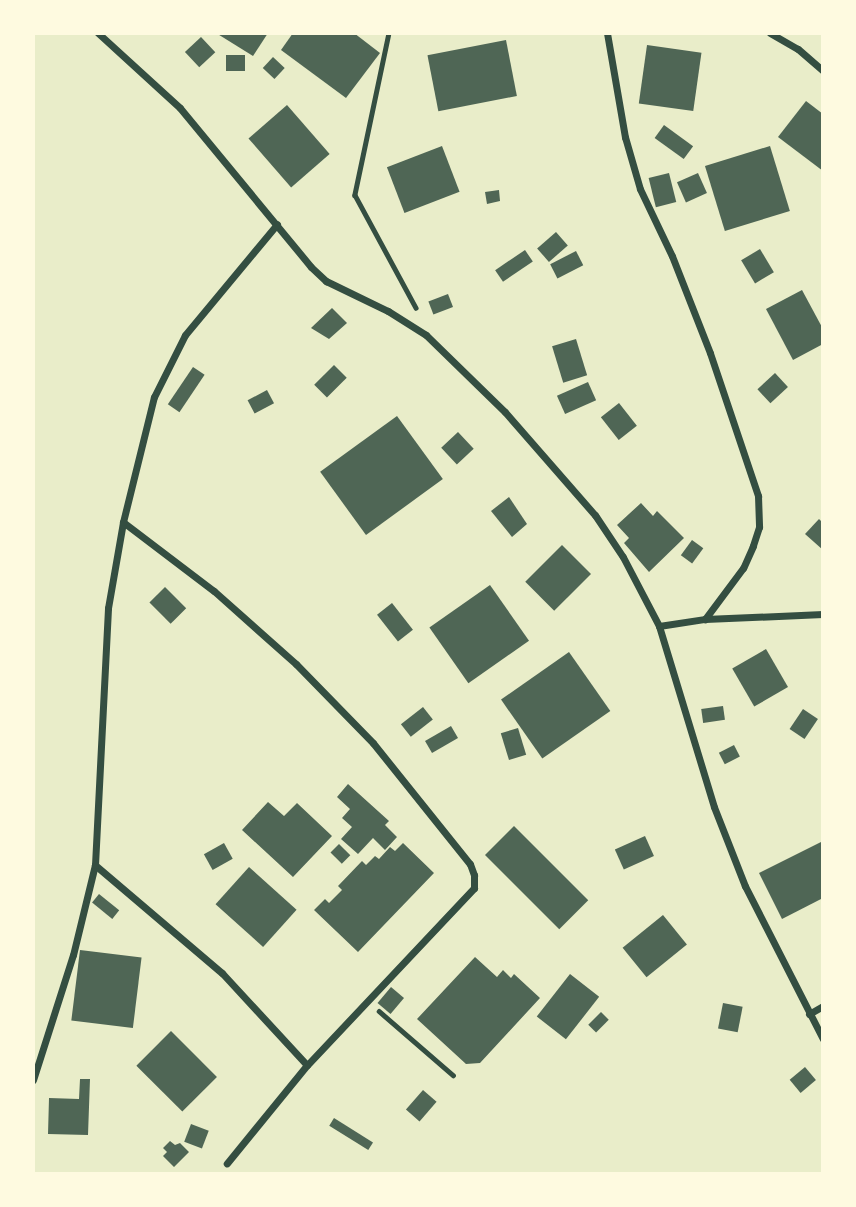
<!DOCTYPE html>
<style>
body{margin:0}
#map{position:relative;width:856px;height:1207px;overflow:hidden;background:#e9edc9;font-family:Cabin,sans-serif}
div>[style]{position:absolute}
.building>*{inset:0;background:#4f6655;transform-origin:0 0}
.path>*{height:4.5px;margin:-2.25px;padding:0 2.25px;transform-origin:2.25px;border-radius:2.25px;background:#344e41}
.minor>*{height:7px;margin:-3.5px;padding:0 3.5px;transform-origin:3.5px;border-radius:3.5px;background:#344e41}
span{translate:-50% -50%;white-space:nowrap;text-align:center;line-height:1.15;-webkit-text-stroke:6px #fefae0;paint-order:stroke}
.frame{position:absolute;inset:0;border:35px solid #fefae0;pointer-events:none}
</style>
<div id="map">
<div class="building">
<div style="clip-path:polygon(216px 33px,268px 33px,253px 56px)"></div>
<div style="clip-path:polygon(293px 33px,354px 33px,380px 53px,346px 98px,281px 50px)"></div>
<div style="left:201px;top:37px;width:21px;height:22px;rotate:47deg"></div>
<div style="left:506px;top:40px;width:57px;height:80px;rotate:79deg"></div>
<div style="left:647px;top:45px;width:55px;height:59px;rotate:8deg"></div>
<div style="left:226px;top:55px;width:19px;height:16px"></div>
<div style="left:273px;top:57px;width:16px;height:15px;rotate:43deg"></div>
<div style="clip-path:polygon(806px 101px,823px 114px,823px 171px,778px 137px)"></div>
<div style="left:287px;top:105px;width:65px;height:51px;rotate:49deg"></div>
<div style="left:664px;top:125px;width:36px;height:16px;rotate:36deg"></div>
<div style="left:442px;top:146px;width:49px;height:59px;rotate:69deg"></div>
<div style="left:770px;top:146px;width:68px;height:68px;rotate:73deg"></div>
<div style="left:669px;top:173px;width:30px;height:21px;rotate:76deg"></div>
<div style="left:698px;top:173px;width:22px;height:23px;rotate:66deg"></div>
<div style="clip-path:polygon(499px 190px,500px 201px,487px 204px,485px 192px)"></div>
<div style="left:556px;top:232px;width:18px;height:25px;rotate:49deg"></div>
<div style="left:760px;top:249px;width:27px;height:22px;rotate:59deg"></div>
<div style="left:525px;top:250px;width:14px;height:36px;rotate:56deg"></div>
<div style="left:576px;top:251px;width:16px;height:29px;rotate:63deg"></div>
<div style="clip-path:polygon(802px 290px,823px 329px,823px 344px,793px 360px,766px 309px)"></div>
<div style="left:448px;top:294px;width:14px;height:21px;rotate:69deg"></div>
<div style="clip-path:polygon(332px 308px,347px 323px,329px 339px,311px 328px)"></div>
<div style="left:576px;top:339px;width:38px;height:25px;rotate:73deg"></div>
<div style="left:334px;top:365px;width:18px;height:28px;rotate:45deg"></div>
<div style="left:193px;top:367px;width:14px;height:45px;rotate:34deg"></div>
<div style="left:775px;top:373px;width:19px;height:24px;rotate:47deg"></div>
<div style="left:588px;top:382px;width:20px;height:34px;rotate:66deg"></div>
<div style="left:267px;top:390px;width:15px;height:22px;rotate:62deg"></div>
<div style="left:619px;top:403px;width:29px;height:23px;rotate:52deg"></div>
<div style="left:397px;top:416px;width:78px;height:95px;rotate:54deg"></div>
<div style="left:458px;top:432px;width:23px;height:23px;rotate:47deg"></div>
<div style="clip-path:polygon(509px 497px,527px 524px,512px 537px,491px 511px)"></div>
<div style="clip-path:polygon(641px 503px,653px 516px,657px 511px,684px 538px,649px 572px,624px 543px,629px 538px,617px 525px)"></div>
<div style="clip-path:polygon(819px 519px,823px 523px,823px 550px,805px 534px)"></div>
<div style="left:692px;top:540px;width:14px;height:19px;rotate:36deg"></div>
<div style="left:562px;top:545px;width:41px;height:52px;rotate:45deg"></div>
<div style="left:490px;top:585px;width:68px;height:74px;rotate:55deg"></div>
<div style="left:165px;top:587px;width:30px;height:22px;rotate:45deg"></div>
<div style="left:392px;top:603px;width:34px;height:19px;rotate:52deg"></div>
<div style="left:766px;top:649px;width:44px;height:39px;rotate:60deg"></div>
<div style="left:569px;top:652px;width:72px;height:83px;rotate:55deg"></div>
<div style="left:723px;top:706px;width:14px;height:22px;rotate:82deg"></div>
<div style="left:423px;top:707px;width:16px;height:28px;rotate:52deg"></div>
<div style="left:803px;top:709px;width:18px;height:24px;rotate:34deg"></div>
<div style="left:451px;top:726px;width:14px;height:30px;rotate:60deg"></div>
<div style="left:518px;top:728px;width:28px;height:18px;rotate:73deg"></div>
<div style="left:734px;top:745px;width:13px;height:17px;rotate:63deg"></div>
<div style="clip-path:polygon(348px 784px,389px 821px,385px 825px,397px 837px,385px 850px,373px 838px,358px 854px,341px 839px,352px 827px,342px 818px,350px 809px,337px 797px)"></div>
<div style="clip-path:polygon(268px 802px,284px 816px,297px 803px,332px 836px,293px 877px,242px 830px)"></div>
<div style="left:514px;top:826px;width:105px;height:41px;rotate:45deg"></div>
<div style="left:645px;top:836px;width:22px;height:33px;rotate:66deg"></div>
<div style="clip-path:polygon(823px 841px,823px 898px,782px 919px,759px 873px)"></div>
<div style="left:224px;top:843px;width:18px;height:23px;rotate:61deg"></div>
<div style="clip-path:polygon(403px 843px,434px 873px,358px 952px,314px 910px,325px 899px,329px 903px,342px 890px,338px 886px,362px 861px,366px 865px,375px 856px,379px 859px,390px 847px,395px 851px)"></div>
<div style="left:339px;top:844px;width:16px;height:12px;rotate:45deg"></div>
<div style="left:249px;top:867px;width:64px;height:50px;rotate:42deg"></div>
<div style="left:99px;top:894px;width:26px;height:11px;rotate:39deg"></div>
<div style="left:663px;top:915px;width:38px;height:52px;rotate:51deg"></div>
<div style="left:80px;top:950px;width:62px;height:71px;rotate:7deg"></div>
<div style="clip-path:polygon(475px 957px,497px 977px,503px 970px,511px 978px,514px 974px,540px 998px,480px 1063px,466px 1064px,417px 1019px)"></div>
<div style="left:570px;top:974px;width:37px;height:54px;rotate:38deg"></div>
<div style="left:391px;top:987px;width:17px;height:21px;rotate:40deg"></div>
<div style="left:723px;top:1003px;width:20px;height:26px;rotate:11deg"></div>
<div style="left:601px;top:1012px;width:11px;height:18px;rotate:45deg"></div>
<div style="left:171px;top:1031px;width:65px;height:49px;rotate:45deg"></div>
<div style="left:805px;top:1067px;width:17px;height:20px;rotate:50deg"></div>
<div style="clip-path:polygon(80px 1079px,90px 1079px,88px 1135px,48px 1134px,49px 1098px,79px 1099px)"></div>
<div style="left:423px;top:1090px;width:18px;height:26px;rotate:41deg"></div>
<div style="left:334px;top:1118px;width:46px;height:9px;rotate:32deg"></div>
<div style="left:191px;top:1124px;width:19px;height:19px;rotate:21deg"></div>
<div style="clip-path:polygon(170px 1141px,175px 1145px,180px 1143px,189px 1152px,174px 1167px,163px 1156px,167px 1152px,163px 1148px)"></div>
</div>
<div class="path">
<div style="left:389px;top:33px;width:166px;rotate:101.9deg"></div>
<div style="left:355px;top:195px;width:128px;rotate:61.6deg"></div>
<div style="left:379px;top:1011px;width:98px;rotate:40.9deg"></div>
</div>
<div class="minor">
<div style="left:98px;top:33px;width:111px;rotate:42.4deg"></div>
<div style="left:180px;top:108px;width:206px;rotate:50.5deg"></div>
<div style="left:311px;top:267px;width:21px;rotate:43deg"></div>
<div style="left:326px;top:281px;width:69px;rotate:25.8deg"></div>
<div style="left:388px;top:311px;width:45px;rotate:32.3deg"></div>
<div style="left:426px;top:335px;width:110px;rotate:44.3deg"></div>
<div style="left:505px;top:412px;width:137px;rotate:48.9deg"></div>
<div style="left:595px;top:515px;width:50px;rotate:56.3deg"></div>
<div style="left:623px;top:557px;width:78px;rotate:62.4deg"></div>
<div style="left:659px;top:626px;width:189px;rotate:73.1deg"></div>
<div style="left:714px;top:807px;width:85px;rotate:68.6deg"></div>
<div style="left:745px;top:886px;width:172px;rotate:63deg"></div>
<div style="left:607px;top:33px;width:106px;rotate:80.2deg"></div>
<div style="left:625px;top:137px;width:54px;rotate:73.9deg"></div>
<div style="left:640px;top:189px;width:74px;rotate:64.5deg"></div>
<div style="left:672px;top:256px;width:104px;rotate:68.6deg"></div>
<div style="left:710px;top:353px;width:151px;rotate:71.4deg"></div>
<div style="left:758px;top:496px;width:31px;rotate:88deg"></div>
<div style="left:759px;top:527px;width:20px;rotate:108deg"></div>
<div style="left:753px;top:546px;width:24px;rotate:114deg"></div>
<div style="left:743px;top:568px;width:64px;rotate:126.7deg"></div>
<div style="left:770px;top:33px;width:32px;rotate:30deg"></div>
<div style="left:798px;top:49px;width:33px;rotate:41deg"></div>
<div style="left:123px;top:522px;width:114px;rotate:37.2deg"></div>
<div style="left:214px;top:591px;width:110px;rotate:41.7deg"></div>
<div style="left:296px;top:664px;width:110px;rotate:45.7deg"></div>
<div style="left:373px;top:743px;width:155px;rotate:51.3deg"></div>
<div style="left:470px;top:864px;width:12px;rotate:70deg"></div>
<div style="left:474px;top:875px;width:13px;rotate:90deg"></div>
<div style="left:474px;top:888px;width:243px;rotate:133.3deg"></div>
<div style="left:307px;top:1065px;width:127px;rotate:129.2deg"></div>
<div style="left:659px;top:626px;width:47px;rotate:-8.7deg"></div>
<div style="left:705px;top:619px;width:118px;rotate:-2.4deg"></div>
<div style="left:95px;top:865px;width:167px;rotate:40.4deg"></div>
<div style="left:222px;top:973px;width:125px;rotate:47.3deg"></div>
<div style="left:809px;top:1014px;width:16px;rotate:-30deg"></div>
<div style="left:33px;top:1080px;width:131px;rotate:-72.3deg"></div>
<div style="left:73px;top:955px;width:93px;rotate:-76.3deg"></div>
<div style="left:95px;top:865px;width:257px;rotate:-87.1deg"></div>
<div style="left:108px;top:608px;width:87px;rotate:-80.1deg"></div>
<div style="left:123px;top:522px;width:129px;rotate:-76.1deg"></div>
<div style="left:154px;top:397px;width:69px;rotate:-63.4deg"></div>
<div style="left:185px;top:335px;width:144px;rotate:-50.3deg"></div>
</div>
<div class="frame"></div>
</div>
